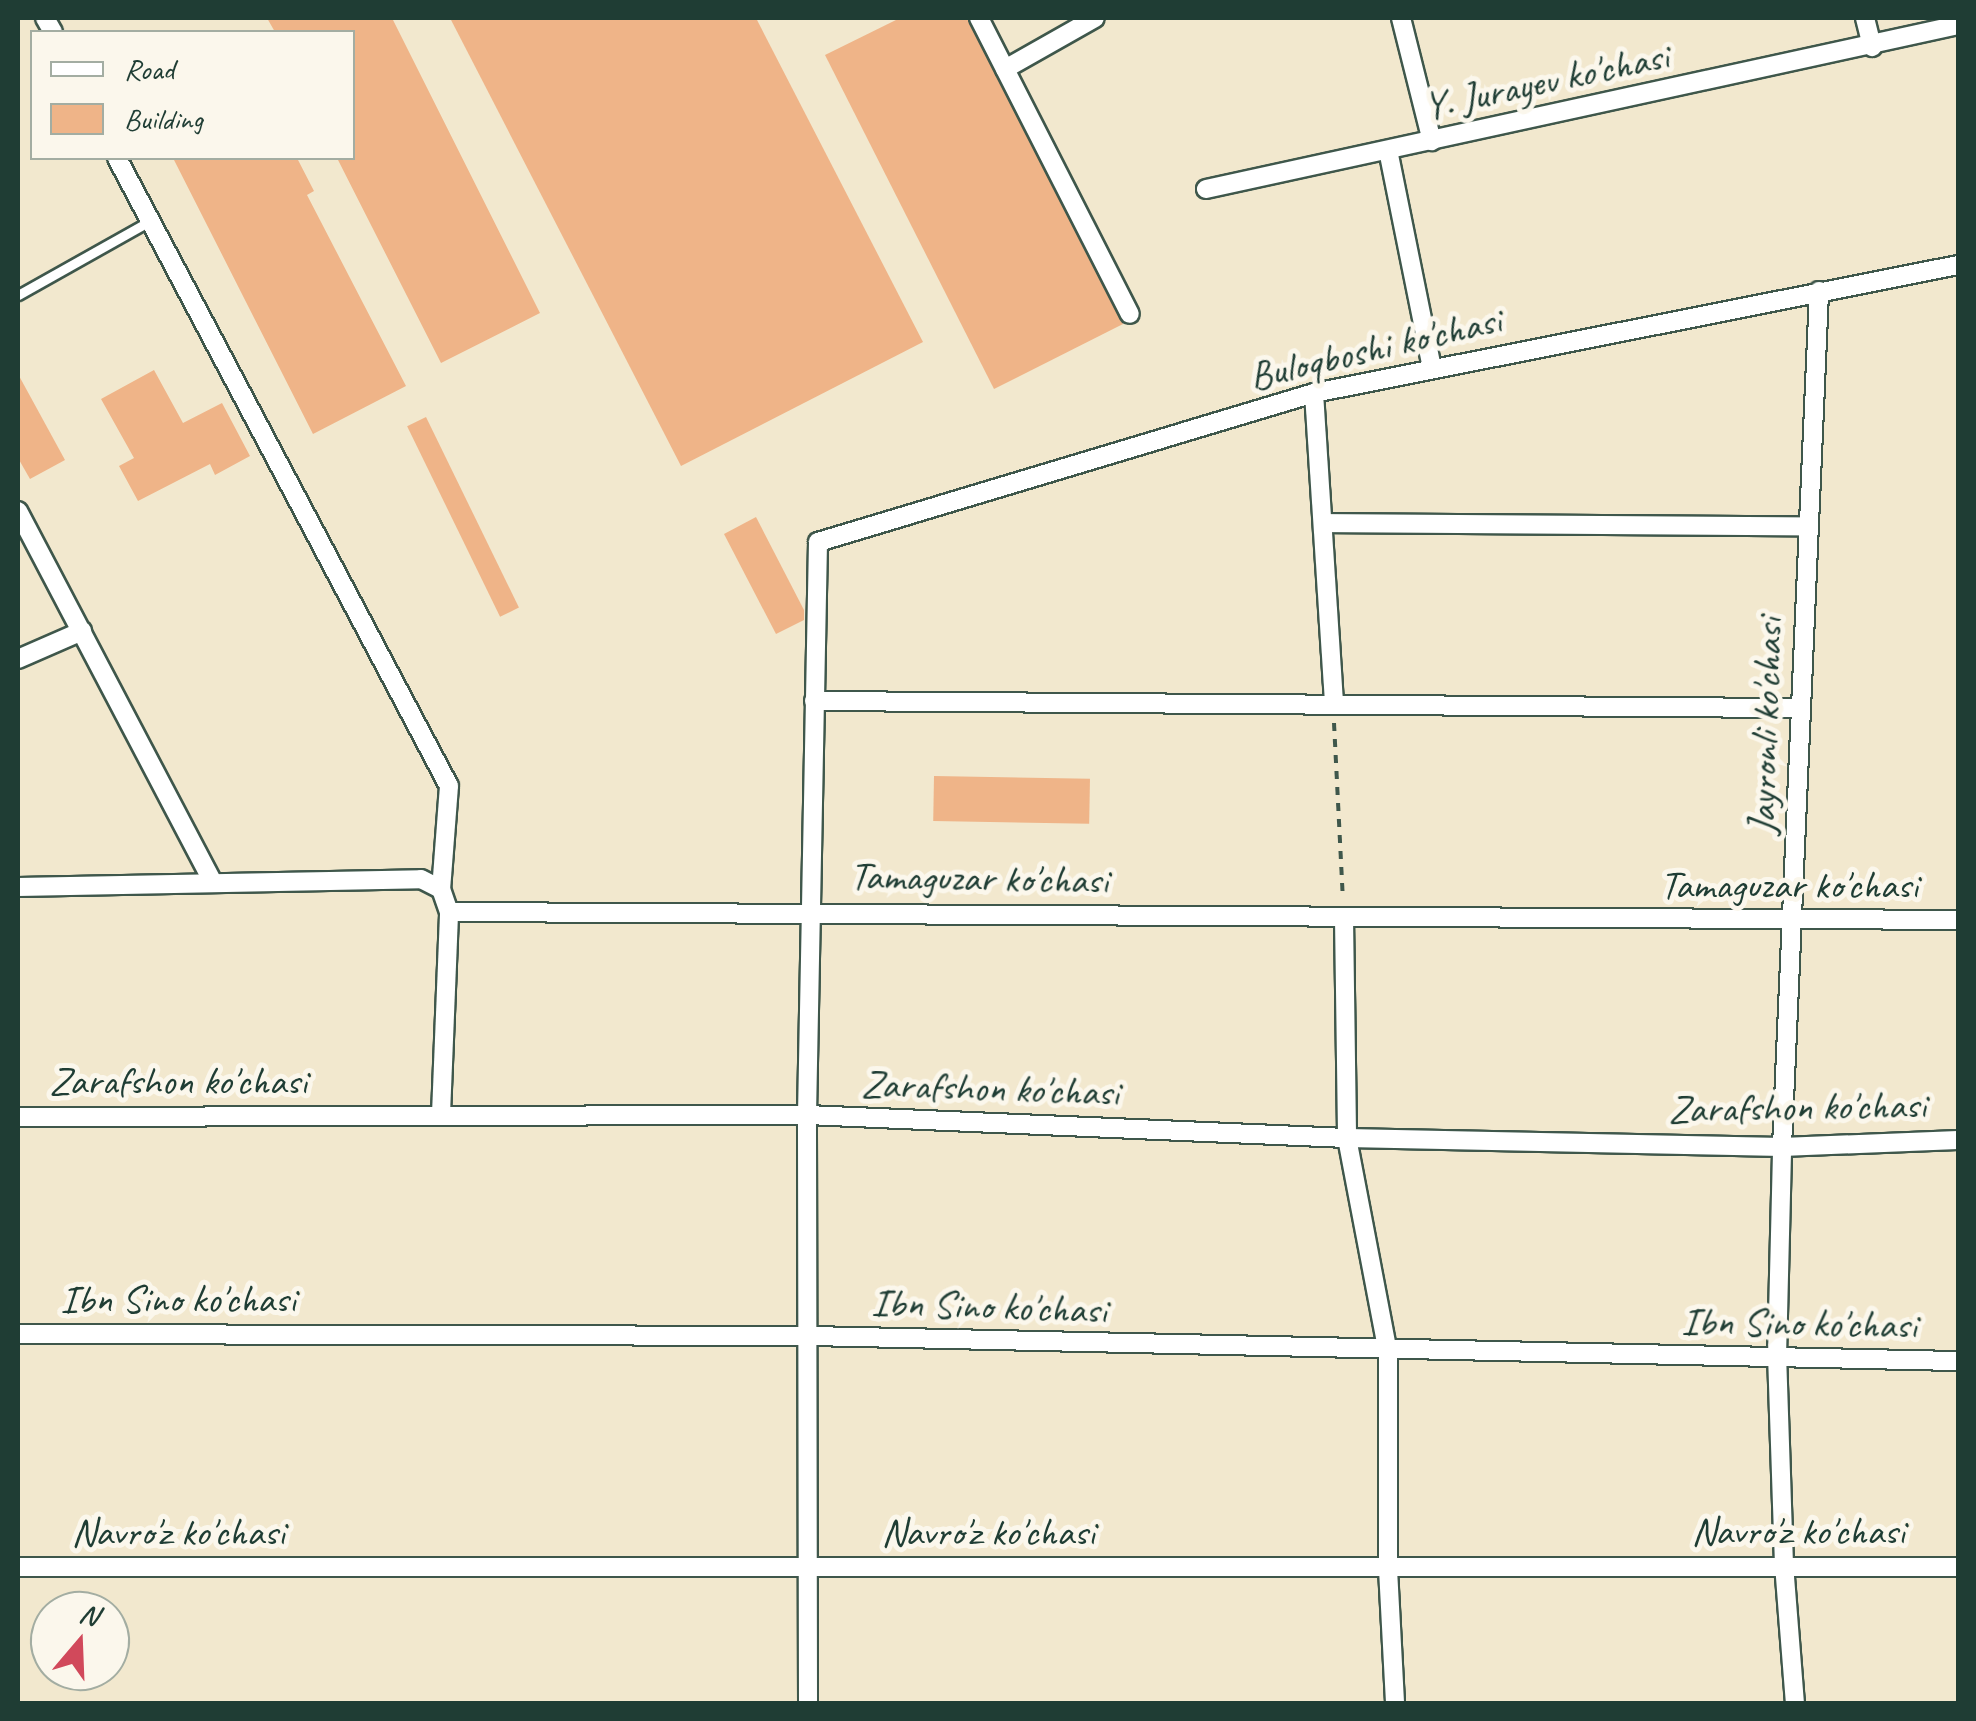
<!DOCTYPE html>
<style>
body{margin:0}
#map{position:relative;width:1976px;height:1721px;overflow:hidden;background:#f2e8ce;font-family:Caveat,sans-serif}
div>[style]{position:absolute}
.building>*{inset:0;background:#efb488;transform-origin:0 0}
.path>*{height:4px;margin-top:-2px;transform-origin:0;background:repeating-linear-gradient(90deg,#3f574b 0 8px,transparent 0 16px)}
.roads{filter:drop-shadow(2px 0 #3f574b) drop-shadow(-2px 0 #3f574b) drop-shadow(0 2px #3f574b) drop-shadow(0 -2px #3f574b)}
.lane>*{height:9px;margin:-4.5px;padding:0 4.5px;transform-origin:4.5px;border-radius:4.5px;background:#fff}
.street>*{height:18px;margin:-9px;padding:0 9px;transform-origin:9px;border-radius:9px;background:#fff}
span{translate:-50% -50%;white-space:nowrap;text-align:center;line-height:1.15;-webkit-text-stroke:10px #fbf7ec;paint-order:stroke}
.street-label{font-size:40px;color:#1f3d34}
.frame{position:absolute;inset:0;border:20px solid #1f3d34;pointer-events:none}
.legend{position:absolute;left:30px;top:30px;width:325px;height:130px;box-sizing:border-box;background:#fbf7ec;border:2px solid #a3ada2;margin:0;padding:12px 18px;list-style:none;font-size:30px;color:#1f3d34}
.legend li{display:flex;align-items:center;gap:20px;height:50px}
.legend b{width:50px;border:2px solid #a3ada2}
.north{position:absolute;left:30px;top:1591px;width:100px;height:100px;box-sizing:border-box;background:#fbf7ec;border:2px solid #a3ada2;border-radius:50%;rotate:19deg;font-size:28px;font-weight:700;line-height:40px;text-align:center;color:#1f3d34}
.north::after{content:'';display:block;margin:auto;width:35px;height:45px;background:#d1495b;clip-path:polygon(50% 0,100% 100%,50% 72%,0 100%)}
</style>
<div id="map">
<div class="building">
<div style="clip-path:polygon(267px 18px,392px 18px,540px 313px,441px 363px,337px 158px,352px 158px,352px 32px,275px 32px)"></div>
<div style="clip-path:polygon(450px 18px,756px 18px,923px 342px,681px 466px)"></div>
<div style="clip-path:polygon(900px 18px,967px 18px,1123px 324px,994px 389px,825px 55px)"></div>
<div style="clip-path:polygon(173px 158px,297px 158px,314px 191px,307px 195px,406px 386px,313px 434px)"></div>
<div style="clip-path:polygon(154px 370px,183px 423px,222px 403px,250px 456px,215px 475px,210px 464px,138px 501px,119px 466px,134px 458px,101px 399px)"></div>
<div style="clip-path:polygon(18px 374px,65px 460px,30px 479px,18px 458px)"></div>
<div style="left:426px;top:417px;width:212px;height:21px;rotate:64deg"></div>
<div style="clip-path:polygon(756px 517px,804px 610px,804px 620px,776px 634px,724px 534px)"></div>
<div style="left:934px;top:776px;width:156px;height:45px;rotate:1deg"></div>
</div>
<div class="path">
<div style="left:1334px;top:723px;width:175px;rotate:87.1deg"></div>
</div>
<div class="roads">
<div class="lane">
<div style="left:18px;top:295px;width:151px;rotate:-29.3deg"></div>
</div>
<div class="street">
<div style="left:45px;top:18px;width:16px;rotate:60deg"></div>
<div style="left:979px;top:18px;width:332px;rotate:63deg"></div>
<div style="left:1401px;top:18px;width:127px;rotate:75.9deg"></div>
<div style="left:1865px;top:18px;width:30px;rotate:76deg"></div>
<div style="left:1005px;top:69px;width:103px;rotate:-29.5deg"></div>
<div style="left:1388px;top:150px;width:222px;rotate:78.6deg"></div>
<div style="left:117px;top:158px;width:710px;rotate:62.14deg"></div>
<div style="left:449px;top:786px;width:103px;rotate:94.4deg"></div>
<div style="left:1206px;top:189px;width:770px;rotate:-12.3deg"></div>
<div style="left:1314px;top:393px;width:311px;rotate:86.3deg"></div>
<div style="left:18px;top:511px;width:418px;rotate:62.3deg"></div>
<div style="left:1323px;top:523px;width:486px;rotate:0.4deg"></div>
<div style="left:18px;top:659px;width:70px;rotate:-23.6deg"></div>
<div style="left:814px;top:701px;width:987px;rotate:0.41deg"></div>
<div style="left:18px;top:887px;width:403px;rotate:-1.1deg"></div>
<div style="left:421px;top:879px;width:22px;rotate:27deg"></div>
<div style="left:441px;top:889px;width:24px;rotate:71deg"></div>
<div style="left:449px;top:912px;width:1509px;rotate:0.3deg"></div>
<div style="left:1344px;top:918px;width:220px;rotate:89.2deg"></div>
<div style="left:1347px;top:1138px;width:218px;rotate:79.2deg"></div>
<div style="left:1388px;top:1352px;width:217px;rotate:90deg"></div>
<div style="left:1388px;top:1569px;width:135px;rotate:87deg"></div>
<div style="left:441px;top:1114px;width:202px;rotate:-87.7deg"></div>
<div style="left:18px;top:1117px;width:789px;rotate:-0.15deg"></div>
<div style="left:807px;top:1115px;width:540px;rotate:2.44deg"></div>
<div style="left:1347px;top:1138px;width:435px;rotate:1.2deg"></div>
<div style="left:1782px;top:1147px;width:176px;rotate:-2.3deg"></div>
<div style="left:18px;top:1334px;width:792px;rotate:0.14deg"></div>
<div style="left:810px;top:1336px;width:1148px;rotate:1.25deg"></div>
<div style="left:18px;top:1567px;width:1940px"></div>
<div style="left:808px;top:1704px;width:589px;rotate:-90.1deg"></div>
<div style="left:807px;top:1115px;width:573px;rotate:-88.9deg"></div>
<div style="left:818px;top:542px;width:518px;rotate:-16.72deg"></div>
<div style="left:1314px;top:393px;width:657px;rotate:-11.24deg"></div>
<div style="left:1795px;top:1704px;width:139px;rotate:-94.5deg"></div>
<div style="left:1784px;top:1565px;width:208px;rotate:-91.9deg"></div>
<div style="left:1777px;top:1357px;width:210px;rotate:-88.6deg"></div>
<div style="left:1782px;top:1147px;width:857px;rotate:-87.52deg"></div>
</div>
</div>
<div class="street-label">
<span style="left:1546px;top:81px;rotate:-12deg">Y. Jurayev ko'chasi</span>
<span style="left:1375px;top:348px;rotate:-13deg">Buloqboshi ko'chasi</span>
<span style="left:1765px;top:726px;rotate:-88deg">Jayronli ko'chasi</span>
<span style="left:979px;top:878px;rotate:1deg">Tamaguzar ko'chasi</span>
<span style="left:1789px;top:885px">Tamaguzar ko'chasi</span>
<span style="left:178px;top:1081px">Zarafshon ko'chasi</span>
<span style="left:990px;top:1088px;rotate:2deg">Zarafshon ko'chasi</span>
<span style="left:1797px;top:1107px;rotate:-1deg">Zarafshon ko'chasi</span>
<span style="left:178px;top:1299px">Ibn Sino ko'chasi</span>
<span style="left:989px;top:1306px;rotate:2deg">Ibn Sino ko'chasi</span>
<span style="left:1799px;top:1323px;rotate:1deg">Ibn Sino ko'chasi</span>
<span style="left:1798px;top:1531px">Navro'z ko'chasi</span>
<span style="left:178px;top:1532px">Navro'z ko'chasi</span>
<span style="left:988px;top:1532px">Navro'z ko'chasi</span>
</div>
<div class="frame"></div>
<ul class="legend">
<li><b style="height:12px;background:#fff"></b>Road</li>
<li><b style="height:28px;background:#efb488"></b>Building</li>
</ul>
<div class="north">N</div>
</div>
